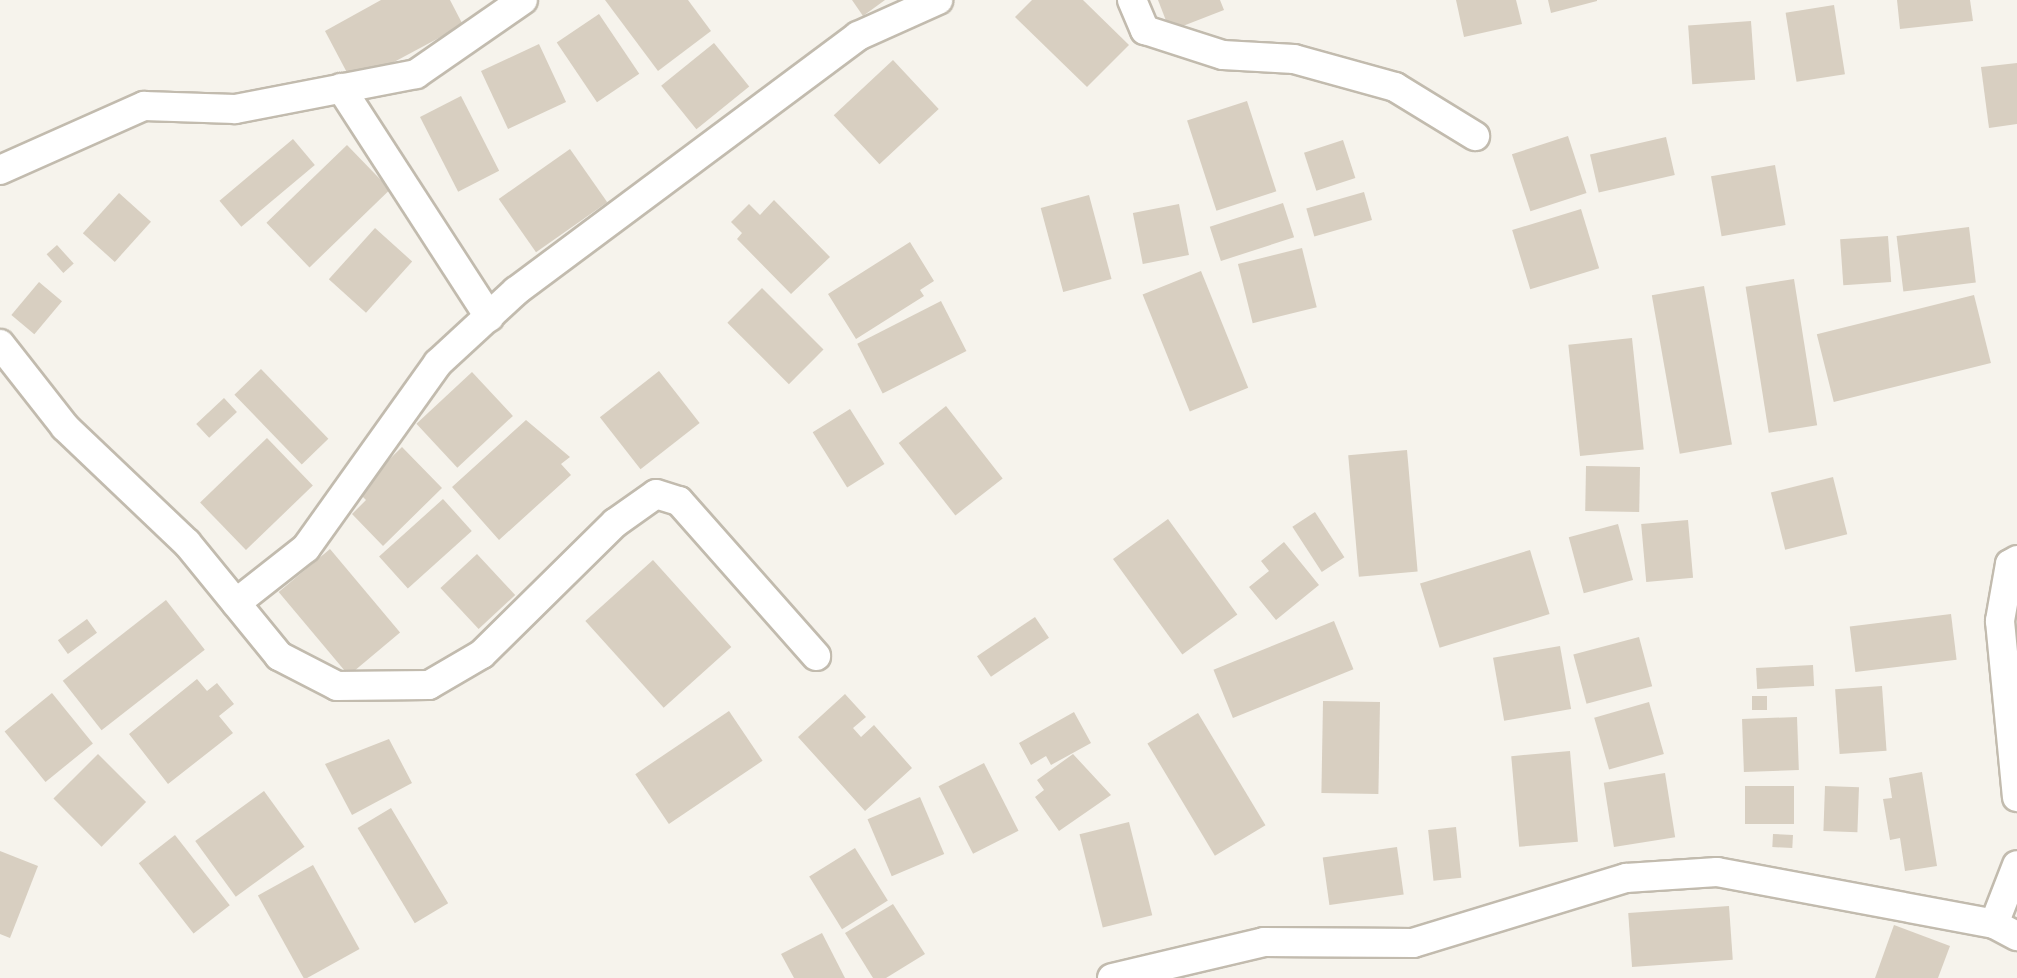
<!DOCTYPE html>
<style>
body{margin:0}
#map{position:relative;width:2017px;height:978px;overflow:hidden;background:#f6f3ec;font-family:"PT Sans Narrow",sans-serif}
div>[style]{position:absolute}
.building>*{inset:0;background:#d8cfc1;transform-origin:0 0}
.roads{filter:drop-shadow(2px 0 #c2bbae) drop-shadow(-2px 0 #c2bbae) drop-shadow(0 2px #c2bbae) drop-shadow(0 -2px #c2bbae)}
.minor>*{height:28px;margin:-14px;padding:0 14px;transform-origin:14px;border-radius:14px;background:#fff}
span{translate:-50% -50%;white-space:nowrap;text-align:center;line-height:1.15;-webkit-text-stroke:6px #fff;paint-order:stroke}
</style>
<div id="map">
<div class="building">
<div style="clip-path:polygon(381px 0,450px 0,463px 25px,353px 84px,325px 31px)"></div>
<div style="clip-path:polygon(605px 0,688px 0,711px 31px,658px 71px)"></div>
<div style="clip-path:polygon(852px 0,885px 0,863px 16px)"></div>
<div style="clip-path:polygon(1032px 0,1083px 0,1129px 45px,1087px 87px,1015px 17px)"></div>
<div style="clip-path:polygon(1158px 0,1220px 0,1224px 10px,1170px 31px)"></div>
<div style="clip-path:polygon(1456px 0,1516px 0,1522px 24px,1464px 37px)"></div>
<div style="clip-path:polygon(1548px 0,1597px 0,1597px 1px,1551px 13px)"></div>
<div style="clip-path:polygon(1897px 0,1970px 0,1973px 21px,1900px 29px)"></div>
<div style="left:1834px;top:5px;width:70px;height:49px;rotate:81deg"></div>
<div style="left:599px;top:14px;width:72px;height:51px;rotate:56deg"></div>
<div style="left:1751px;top:21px;width:59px;height:63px;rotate:86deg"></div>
<div style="left:714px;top:43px;width:56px;height:68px;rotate:51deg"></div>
<div style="left:539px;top:44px;width:64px;height:64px;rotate:65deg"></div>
<div style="left:893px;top:60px;width:67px;height:81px;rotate:47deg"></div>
<div style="clip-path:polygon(2017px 63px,2017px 124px,1989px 128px,1981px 67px)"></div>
<div style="left:461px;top:96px;width:84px;height:46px;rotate:63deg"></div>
<div style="left:1247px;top:101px;width:95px;height:63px;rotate:72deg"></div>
<div style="left:1568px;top:136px;width:60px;height:59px;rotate:72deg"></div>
<div style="left:1666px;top:137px;width:39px;height:78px;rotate:77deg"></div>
<div style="left:293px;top:139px;width:34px;height:96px;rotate:50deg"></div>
<div style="left:1343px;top:140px;width:40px;height:41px;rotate:72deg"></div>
<div style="left:347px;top:145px;width:62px;height:112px;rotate:46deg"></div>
<div style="left:570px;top:149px;width:65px;height:87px;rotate:55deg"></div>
<div style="left:1775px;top:165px;width:61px;height:65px;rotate:80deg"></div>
<div style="left:1364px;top:192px;width:29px;height:60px;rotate:74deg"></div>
<div style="left:119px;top:193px;width:43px;height:54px;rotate:42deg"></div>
<div style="left:1089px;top:195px;width:87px;height:50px;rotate:75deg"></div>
<div style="clip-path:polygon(774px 200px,830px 257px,791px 294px,737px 239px,742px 233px,731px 222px,749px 204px,760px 215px)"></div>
<div style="left:1283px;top:203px;width:36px;height:77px;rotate:72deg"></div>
<div style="left:1179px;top:204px;width:52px;height:47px;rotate:79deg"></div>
<div style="left:1581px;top:209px;width:62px;height:72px;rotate:73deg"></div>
<div style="left:1969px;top:227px;width:56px;height:73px;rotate:83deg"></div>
<div style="left:375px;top:228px;width:50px;height:69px;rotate:42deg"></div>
<div style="left:1888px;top:236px;width:46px;height:48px;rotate:86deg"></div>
<div style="clip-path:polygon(910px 242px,934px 281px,920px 290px,924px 296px,856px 339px,828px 294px)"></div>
<div style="left:57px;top:245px;width:25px;height:14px;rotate:48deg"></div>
<div style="left:1302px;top:248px;width:61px;height:66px;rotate:76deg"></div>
<div style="left:1201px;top:271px;width:126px;height:63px;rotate:68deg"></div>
<div style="left:1794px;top:279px;width:148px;height:49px;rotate:81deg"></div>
<div style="left:39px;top:282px;width:30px;height:43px;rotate:40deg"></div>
<div style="left:1704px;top:286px;width:161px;height:53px;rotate:80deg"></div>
<div style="left:762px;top:288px;width:87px;height:49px;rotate:45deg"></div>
<div style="left:1974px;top:295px;width:70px;height:162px;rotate:76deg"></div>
<div style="left:941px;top:301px;width:56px;height:94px;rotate:63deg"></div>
<div style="left:1632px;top:338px;width:112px;height:64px;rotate:84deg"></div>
<div style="left:261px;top:369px;width:97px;height:37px;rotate:46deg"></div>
<div style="left:659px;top:371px;width:66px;height:75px;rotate:52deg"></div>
<div style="left:472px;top:372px;width:60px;height:76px;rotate:47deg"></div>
<div style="left:224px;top:398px;width:19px;height:38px;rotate:47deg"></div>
<div style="left:946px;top:406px;width:92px;height:60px;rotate:52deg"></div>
<div style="left:850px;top:409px;width:65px;height:44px;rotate:58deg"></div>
<div style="clip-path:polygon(526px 420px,570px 457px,561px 464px,571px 475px,499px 540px,452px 487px)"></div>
<div style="left:267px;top:438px;width:66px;height:93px;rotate:46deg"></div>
<div style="clip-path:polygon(402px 447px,442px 488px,383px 546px,352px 514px,366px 500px,357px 491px)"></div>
<div style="left:1407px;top:450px;width:122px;height:59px;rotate:85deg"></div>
<div style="left:1586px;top:466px;width:54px;height:45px;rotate:1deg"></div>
<div style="left:1833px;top:477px;width:59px;height:64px;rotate:76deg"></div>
<div style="left:443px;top:499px;width:43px;height:86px;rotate:48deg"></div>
<div style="left:1315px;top:512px;width:54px;height:27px;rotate:57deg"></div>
<div style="left:1168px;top:519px;width:118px;height:68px;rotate:54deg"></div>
<div style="left:1688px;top:520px;width:58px;height:47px;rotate:85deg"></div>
<div style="left:1618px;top:524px;width:58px;height:51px;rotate:75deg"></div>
<div style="clip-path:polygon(1284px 542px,1319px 585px,1276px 620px,1249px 587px,1269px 571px,1261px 561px)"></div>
<div style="left:330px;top:549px;width:109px;height:67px;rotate:50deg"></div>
<div style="left:1530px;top:550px;width:67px;height:115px;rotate:73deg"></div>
<div style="left:477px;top:554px;width:56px;height:50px;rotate:47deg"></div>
<div style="left:653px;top:560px;width:117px;height:91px;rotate:48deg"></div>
<div style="left:166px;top:600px;width:63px;height:131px;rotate:52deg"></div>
<div style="left:1951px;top:614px;width:46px;height:102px;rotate:83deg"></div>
<div style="left:1035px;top:617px;width:25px;height:70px;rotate:56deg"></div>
<div style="left:87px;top:619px;width:17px;height:36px;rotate:54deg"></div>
<div style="left:1334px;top:621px;width:52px;height:130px;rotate:68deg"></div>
<div style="left:1639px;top:637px;width:51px;height:68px;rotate:75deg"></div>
<div style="left:1560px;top:646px;width:64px;height:68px;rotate:80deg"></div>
<div style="left:1813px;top:665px;width:21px;height:57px;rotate:87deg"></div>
<div style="clip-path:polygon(197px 679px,207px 691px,217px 683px,234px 704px,219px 716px,233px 733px,168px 784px,129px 734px)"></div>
<div style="left:1882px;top:686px;width:65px;height:47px;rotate:86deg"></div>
<div style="left:52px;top:693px;width:65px;height:61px;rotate:51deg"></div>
<div style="clip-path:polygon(845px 694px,866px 717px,853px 728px,861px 737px,874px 725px,912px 768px,865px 811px,798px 737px)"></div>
<div style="left:1752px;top:696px;width:15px;height:14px"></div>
<div style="left:1380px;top:702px;width:92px;height:57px;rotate:91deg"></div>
<div style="left:1649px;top:702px;width:54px;height:57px;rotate:74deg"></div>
<div style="left:729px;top:711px;width:60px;height:113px;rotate:56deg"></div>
<div style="clip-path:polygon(1074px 712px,1091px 743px,1051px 765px,1046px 756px,1031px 765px,1019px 743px)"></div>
<div style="left:1198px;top:713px;width:131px;height:59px;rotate:59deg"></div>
<div style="left:1797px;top:717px;width:53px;height:55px;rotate:88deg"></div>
<div style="clip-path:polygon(389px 739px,412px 783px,352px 815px,325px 764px)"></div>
<div style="left:1570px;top:751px;width:91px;height:59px;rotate:85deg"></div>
<div style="left:98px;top:754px;width:68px;height:63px;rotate:45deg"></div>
<div style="clip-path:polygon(1073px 754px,1111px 795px,1059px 831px,1035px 797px,1044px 790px,1037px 780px)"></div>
<div style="left:984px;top:763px;width:76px;height:51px;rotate:63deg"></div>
<div style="clip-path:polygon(1922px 772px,1937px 866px,1905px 871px,1900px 838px,1890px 840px,1883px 799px,1892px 798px,1889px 778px)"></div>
<div style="left:1665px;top:773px;width:65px;height:62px;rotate:81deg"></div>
<div style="left:1745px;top:786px;width:49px;height:38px"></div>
<div style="left:1825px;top:786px;width:34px;height:45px;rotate:2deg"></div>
<div style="left:264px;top:791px;width:69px;height:85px;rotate:54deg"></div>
<div style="left:920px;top:797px;width:62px;height:57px;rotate:67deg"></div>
<div style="left:391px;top:808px;width:111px;height:39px;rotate:59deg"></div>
<div style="left:1129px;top:822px;width:96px;height:51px;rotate:76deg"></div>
<div style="left:1456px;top:827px;width:51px;height:28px;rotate:84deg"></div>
<div style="left:1773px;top:834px;width:20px;height:13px;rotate:3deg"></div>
<div style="left:175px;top:835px;width:89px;height:46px;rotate:52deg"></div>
<div style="left:1397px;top:847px;width:48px;height:75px;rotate:82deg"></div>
<div style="left:855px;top:848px;width:62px;height:54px;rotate:58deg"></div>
<div style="clip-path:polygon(0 851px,38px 866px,10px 938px,0 934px)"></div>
<div style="left:313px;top:865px;width:96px;height:63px;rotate:61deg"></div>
<div style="clip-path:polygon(893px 904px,925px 954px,886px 978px,873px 978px,845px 933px)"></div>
<div style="left:1729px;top:906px;width:54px;height:101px;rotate:86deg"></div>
<div style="clip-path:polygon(1894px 925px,1950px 946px,1938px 978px,1875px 978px)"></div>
<div style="clip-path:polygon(822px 933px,845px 978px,794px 978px,781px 954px)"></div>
</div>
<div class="roads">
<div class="minor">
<div style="left:1132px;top:0;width:33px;rotate:67deg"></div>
<div style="left:1145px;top:30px;width:82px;rotate:17.8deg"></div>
<div style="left:1223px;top:55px;width:71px;rotate:3.2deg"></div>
<div style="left:1294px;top:59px;width:105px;rotate:15.5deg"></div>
<div style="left:1395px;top:87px;width:94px;rotate:31.5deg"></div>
<div style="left:341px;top:88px;width:273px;rotate:57.1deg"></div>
<div style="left:0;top:170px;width:158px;rotate:-24deg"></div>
<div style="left:144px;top:106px;width:91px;rotate:1.9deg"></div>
<div style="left:235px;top:109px;width:184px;rotate:-10.9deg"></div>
<div style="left:416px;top:74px;width:130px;rotate:-34.7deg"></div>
<div style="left:0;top:344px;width:105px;rotate:51.9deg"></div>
<div style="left:65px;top:427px;width:168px;rotate:43.6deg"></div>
<div style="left:187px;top:543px;width:146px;rotate:50.8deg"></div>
<div style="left:279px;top:656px;width:65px;rotate:27.3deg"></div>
<div style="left:337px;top:686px;width:92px;rotate:-0.6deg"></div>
<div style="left:429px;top:685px;width:61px;rotate:-30.3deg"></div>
<div style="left:482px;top:654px;width:187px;rotate:-44.6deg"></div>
<div style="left:615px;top:523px;width:50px;rotate:-35.3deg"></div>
<div style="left:656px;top:494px;width:24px;rotate:17deg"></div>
<div style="left:679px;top:501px;width:207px;rotate:48.5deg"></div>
<div style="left:2017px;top:560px;width:8px;rotate:150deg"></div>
<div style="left:2010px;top:564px;width:58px;rotate:100deg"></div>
<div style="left:2000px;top:621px;width:177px;rotate:84.5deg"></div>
<div style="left:236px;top:603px;width:89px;rotate:-38.2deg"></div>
<div style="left:306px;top:548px;width:227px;rotate:-54.5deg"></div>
<div style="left:438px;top:363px;width:106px;rotate:-42.7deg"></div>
<div style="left:516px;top:291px;width:427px;rotate:-36.7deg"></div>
<div style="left:858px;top:36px;width:88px;rotate:-24.2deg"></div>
<div style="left:1994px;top:924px;width:63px;rotate:-68.7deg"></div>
<div style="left:1112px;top:978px;width:156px;rotate:-13.3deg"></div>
<div style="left:1264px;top:942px;width:149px;rotate:0.4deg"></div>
<div style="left:1413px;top:943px;width:223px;rotate:-17deg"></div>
<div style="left:1626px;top:878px;width:91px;rotate:-3.8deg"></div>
<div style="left:1717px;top:872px;width:282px;rotate:10.6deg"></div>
<div style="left:1994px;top:924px;width:26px;rotate:28deg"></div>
</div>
</div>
</div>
